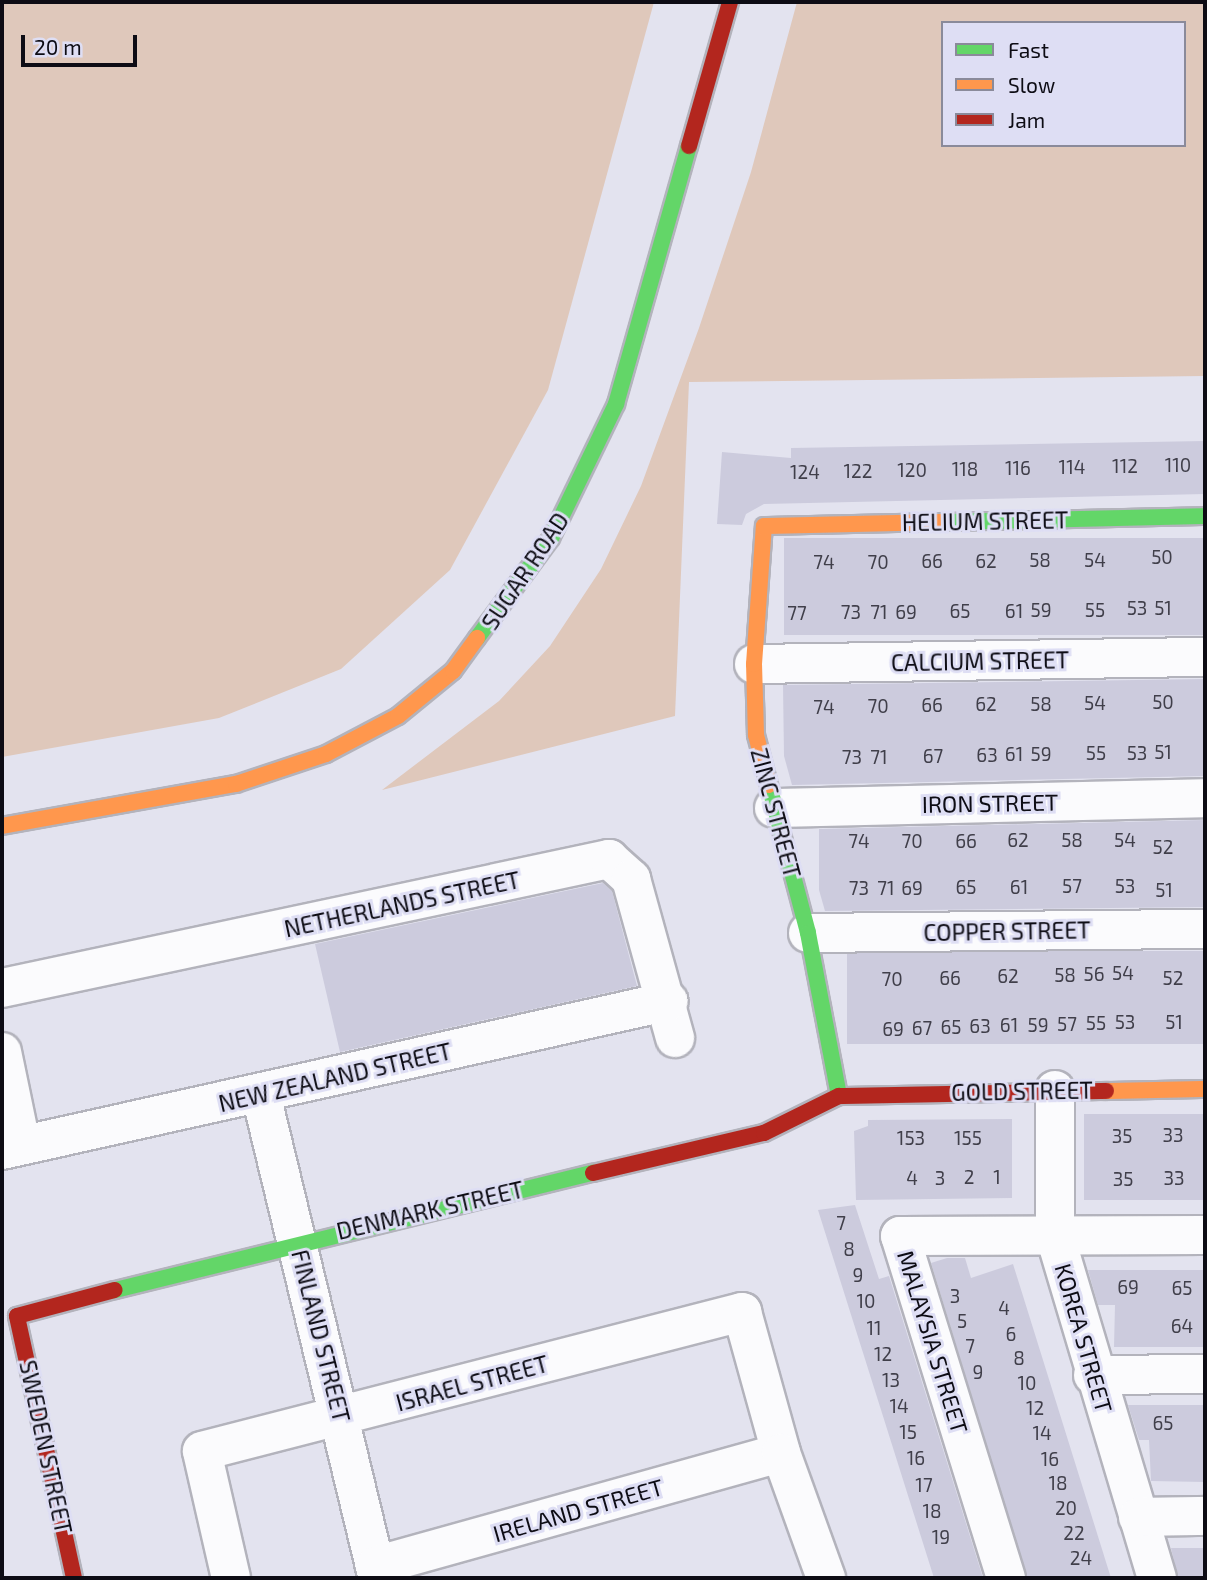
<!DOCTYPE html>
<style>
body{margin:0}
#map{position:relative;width:1207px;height:1580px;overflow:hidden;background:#e3e3ef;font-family:"Exo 2",sans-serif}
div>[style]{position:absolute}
.green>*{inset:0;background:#dfc8bb}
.building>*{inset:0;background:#cccbdd;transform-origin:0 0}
.roads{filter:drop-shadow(2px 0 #b3b3bc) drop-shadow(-2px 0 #b3b3bc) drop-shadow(0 2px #b3b3bc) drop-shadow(0 -2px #b3b3bc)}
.street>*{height:38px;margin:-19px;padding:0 19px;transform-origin:19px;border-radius:19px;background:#fbfbfd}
.fast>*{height:16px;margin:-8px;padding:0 8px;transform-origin:8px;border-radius:8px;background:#63d668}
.slow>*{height:16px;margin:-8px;padding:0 8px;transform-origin:8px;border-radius:8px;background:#ff974d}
.jam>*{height:16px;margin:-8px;padding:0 8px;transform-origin:8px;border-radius:8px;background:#b3261e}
span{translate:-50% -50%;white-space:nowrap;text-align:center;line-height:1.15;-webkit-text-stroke:6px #dedef4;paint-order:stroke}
.number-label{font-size:19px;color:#403f4a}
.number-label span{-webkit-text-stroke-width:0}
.street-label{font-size:23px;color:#0d0c14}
.frame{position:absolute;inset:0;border:4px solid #0d0c14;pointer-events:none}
.legend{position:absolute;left:941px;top:21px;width:245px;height:126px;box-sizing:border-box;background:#dedef4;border:2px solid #8a8a9a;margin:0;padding:9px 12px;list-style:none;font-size:21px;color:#0d0c14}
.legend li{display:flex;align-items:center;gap:14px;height:35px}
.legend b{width:35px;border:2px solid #8a8a9a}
.scale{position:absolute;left:21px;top:35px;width:116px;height:32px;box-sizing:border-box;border:4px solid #0d0c14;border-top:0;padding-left:9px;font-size:21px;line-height:24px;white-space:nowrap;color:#0d0c14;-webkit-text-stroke:5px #dedef4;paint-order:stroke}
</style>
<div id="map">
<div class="green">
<div style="clip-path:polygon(2px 2px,654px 2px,548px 390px,450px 570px,341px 669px,219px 718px,2px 757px)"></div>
<div style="clip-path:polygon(evenodd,797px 2px,1205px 2px,1205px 376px,689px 382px,675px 716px,382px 790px,499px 701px,550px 646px,601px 569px,641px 486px,699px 328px,751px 172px,797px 2px,943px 23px,1184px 23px,1184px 145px,943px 145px,943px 23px)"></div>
</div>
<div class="building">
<div style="clip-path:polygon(1205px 441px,1205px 494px,764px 504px,746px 514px,742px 525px,717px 524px,722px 452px,791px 458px,791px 448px)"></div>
<div style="left:1205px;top:538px;width:97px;height:421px;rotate:90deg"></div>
<div style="clip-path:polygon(1205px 679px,1205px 776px,792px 785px,784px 756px,783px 685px)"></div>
<div style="clip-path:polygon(1205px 820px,1205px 907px,825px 911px,819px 890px,819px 829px)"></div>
<div style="clip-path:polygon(603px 883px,612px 891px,637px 986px,340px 1052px,315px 944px)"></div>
<div style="left:1205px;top:951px;width:93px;height:358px;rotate:90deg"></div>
<div style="left:1205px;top:1114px;width:86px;height:121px;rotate:90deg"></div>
<div style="clip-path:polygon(1012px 1119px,1012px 1198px,856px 1200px,854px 1131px,868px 1126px,868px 1120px)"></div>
<div style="clip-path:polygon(855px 1205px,879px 1279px,889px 1276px,983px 1578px,934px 1578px,818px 1210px)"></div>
<div style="clip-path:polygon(947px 1258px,965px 1258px,971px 1278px,1013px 1264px,1111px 1578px,1027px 1578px,931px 1263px)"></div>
<div style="clip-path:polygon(1088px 1270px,1205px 1270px,1205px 1347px,1114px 1347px,1115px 1305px,1098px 1305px)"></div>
<div style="clip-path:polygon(1128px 1405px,1205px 1405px,1205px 1482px,1151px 1481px,1149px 1440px,1139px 1440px)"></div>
<div style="clip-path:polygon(1171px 1548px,1205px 1548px,1205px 1578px,1178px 1578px)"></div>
</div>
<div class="roads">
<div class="street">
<div style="left:754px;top:664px;width:451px;rotate:-0.9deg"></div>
<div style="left:774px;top:808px;width:431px;rotate:-1.3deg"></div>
<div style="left:808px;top:933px;width:397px;rotate:-0.6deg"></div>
<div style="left:2px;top:988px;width:621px;rotate:-12deg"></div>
<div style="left:609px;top:859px;width:30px;rotate:42deg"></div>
<div style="left:631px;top:879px;width:165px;rotate:74.5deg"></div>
<div style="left:2px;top:1052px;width:94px;rotate:78.3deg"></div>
<div style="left:1055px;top:1090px;width:146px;rotate:90deg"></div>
<div style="left:1055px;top:1236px;width:357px;rotate:73.4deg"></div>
<div style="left:261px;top:1095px;width:497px;rotate:76.4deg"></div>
<div style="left:2px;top:1150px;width:683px;rotate:-12.59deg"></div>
<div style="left:1093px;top:1375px;width:112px;rotate:-0.5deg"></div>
<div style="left:1138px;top:1517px;width:67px;rotate:-0.9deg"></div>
<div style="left:375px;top:1566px;width:421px;rotate:-15.6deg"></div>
<div style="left:231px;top:1578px;width:130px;rotate:-102.9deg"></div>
<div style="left:202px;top:1451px;width:558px;rotate:-14.43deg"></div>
<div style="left:742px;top:1312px;width:146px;rotate:74.5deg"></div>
<div style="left:781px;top:1453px;width:133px;rotate:70.2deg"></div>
<div style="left:1006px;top:1578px;width:358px;rotate:-107.2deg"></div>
<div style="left:900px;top:1236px;width:305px;rotate:-0.2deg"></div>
</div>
<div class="fast">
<div style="left:943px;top:522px;width:262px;rotate:-1.3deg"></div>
<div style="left:477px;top:638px;width:124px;rotate:-53.5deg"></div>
<div style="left:551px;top:538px;width:149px;rotate:-64.1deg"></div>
<div style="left:616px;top:404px;width:268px;rotate:-74.2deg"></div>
<div style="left:769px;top:785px;width:153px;rotate:75.2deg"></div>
<div style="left:808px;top:933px;width:166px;rotate:79.2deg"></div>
<div style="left:115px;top:1290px;width:492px;rotate:-13.8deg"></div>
</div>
<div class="slow">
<div style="left:769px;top:785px;width:52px;rotate:-104.6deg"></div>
<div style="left:756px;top:735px;width:71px;rotate:-91.6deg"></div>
<div style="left:754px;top:664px;width:138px;rotate:-85.9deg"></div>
<div style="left:764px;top:526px;width:179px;rotate:-1.3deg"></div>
<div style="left:2px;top:826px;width:238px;rotate:-10.2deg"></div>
<div style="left:236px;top:784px;width:95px;rotate:-18.4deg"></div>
<div style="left:326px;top:754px;width:81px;rotate:-27.8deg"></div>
<div style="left:398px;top:716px;width:71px;rotate:-39.3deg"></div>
<div style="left:453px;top:671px;width:41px;rotate:-54deg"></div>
<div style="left:1106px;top:1091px;width:99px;rotate:-1.2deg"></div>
</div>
<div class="jam">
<div style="left:689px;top:146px;width:150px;rotate:-74.1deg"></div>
<div style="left:593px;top:1173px;width:176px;rotate:-13.2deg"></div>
<div style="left:764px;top:1133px;width:84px;rotate:-26.3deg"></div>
<div style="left:839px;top:1096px;width:267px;rotate:-1.1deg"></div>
<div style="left:74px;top:1578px;width:268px;rotate:-102.3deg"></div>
<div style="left:17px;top:1316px;width:101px;rotate:-14.9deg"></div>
</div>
</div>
<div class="number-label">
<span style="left:1178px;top:465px">110</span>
<span style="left:1125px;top:466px">112</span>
<span style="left:1072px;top:467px">114</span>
<span style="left:1018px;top:468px">116</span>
<span style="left:965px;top:469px">118</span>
<span style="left:912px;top:470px">120</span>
<span style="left:858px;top:471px">122</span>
<span style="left:805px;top:472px">124</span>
<span style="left:1162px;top:557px">50</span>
<span style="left:1040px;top:560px">58</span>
<span style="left:1095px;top:560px">54</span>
<span style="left:932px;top:561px">66</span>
<span style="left:986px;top:561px">62</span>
<span style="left:824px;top:562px">74</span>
<span style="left:878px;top:562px">70</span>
<span style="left:1137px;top:608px">53</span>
<span style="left:1163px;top:608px">51</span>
<span style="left:1041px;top:610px">59</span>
<span style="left:1095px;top:610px">55</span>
<span style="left:960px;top:611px">65</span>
<span style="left:1014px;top:611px">61</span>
<span style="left:851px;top:612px">73</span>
<span style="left:879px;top:612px">71</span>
<span style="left:906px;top:612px">69</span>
<span style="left:797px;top:613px">77</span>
<span style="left:1163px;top:702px">50</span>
<span style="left:1095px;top:703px">54</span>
<span style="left:986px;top:704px">62</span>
<span style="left:1041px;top:704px">58</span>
<span style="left:932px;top:705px">66</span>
<span style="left:878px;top:706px">70</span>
<span style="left:824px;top:707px">74</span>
<span style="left:1163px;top:752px">51</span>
<span style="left:1096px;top:753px">55</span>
<span style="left:1137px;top:753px">53</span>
<span style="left:1014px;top:754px">61</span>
<span style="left:1041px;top:754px">59</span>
<span style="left:987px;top:755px">63</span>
<span style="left:933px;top:756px">67</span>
<span style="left:852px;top:757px">73</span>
<span style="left:879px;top:757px">71</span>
<span style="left:1018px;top:840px">62</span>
<span style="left:1072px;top:840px">58</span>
<span style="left:1125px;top:840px">54</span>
<span style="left:859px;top:841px">74</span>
<span style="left:912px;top:841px">70</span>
<span style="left:966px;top:841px">66</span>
<span style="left:1163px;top:847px">52</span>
<span style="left:1072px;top:886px">57</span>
<span style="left:1125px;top:886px">53</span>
<span style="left:966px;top:887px">65</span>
<span style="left:1019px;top:887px">61</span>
<span style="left:859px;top:888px">73</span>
<span style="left:886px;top:888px">71</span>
<span style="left:912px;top:888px">69</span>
<span style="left:1164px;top:890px">51</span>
<span style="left:1123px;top:973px">54</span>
<span style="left:1094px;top:974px">56</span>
<span style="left:1065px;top:975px">58</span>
<span style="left:1008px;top:976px">62</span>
<span style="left:950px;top:978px">66</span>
<span style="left:1173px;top:978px">52</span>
<span style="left:892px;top:979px">70</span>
<span style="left:1125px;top:1022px">53</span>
<span style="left:1174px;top:1022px">51</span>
<span style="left:1096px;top:1023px">55</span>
<span style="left:1067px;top:1024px">57</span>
<span style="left:1009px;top:1025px">61</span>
<span style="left:1038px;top:1025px">59</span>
<span style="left:980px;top:1026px">63</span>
<span style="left:951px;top:1027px">65</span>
<span style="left:922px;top:1028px">67</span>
<span style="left:893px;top:1029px">69</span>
<span style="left:1173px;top:1135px">33</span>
<span style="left:1122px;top:1136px">35</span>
<span style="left:911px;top:1138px">153</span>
<span style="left:968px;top:1138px">155</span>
<span style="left:969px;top:1177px">2</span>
<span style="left:997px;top:1177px">1</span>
<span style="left:912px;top:1178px">4</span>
<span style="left:940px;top:1178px">3</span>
<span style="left:1174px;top:1178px">33</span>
<span style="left:1123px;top:1179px">35</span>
<span style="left:841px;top:1223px">7</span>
<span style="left:849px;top:1249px">8</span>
<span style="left:858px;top:1275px">9</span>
<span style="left:1128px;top:1287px">69</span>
<span style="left:1182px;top:1288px">65</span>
<span style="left:955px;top:1296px">3</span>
<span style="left:866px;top:1301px">10</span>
<span style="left:1004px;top:1308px">4</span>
<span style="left:962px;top:1321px">5</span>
<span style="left:1182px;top:1326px">64</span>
<span style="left:874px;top:1328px">11</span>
<span style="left:1011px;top:1334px">6</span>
<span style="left:970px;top:1346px">7</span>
<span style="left:883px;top:1354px">12</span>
<span style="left:1019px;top:1358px">8</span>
<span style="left:978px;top:1372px">9</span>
<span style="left:891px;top:1380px">13</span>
<span style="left:1027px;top:1383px">10</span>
<span style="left:899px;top:1406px">14</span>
<span style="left:1035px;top:1408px">12</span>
<span style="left:1163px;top:1423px">65</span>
<span style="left:908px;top:1432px">15</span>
<span style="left:1042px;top:1433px">14</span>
<span style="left:916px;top:1458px">16</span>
<span style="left:1050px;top:1459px">16</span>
<span style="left:1058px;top:1483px">18</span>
<span style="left:924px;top:1485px">17</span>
<span style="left:1066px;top:1508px">20</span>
<span style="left:932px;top:1511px">18</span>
<span style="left:1074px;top:1533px">22</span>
<span style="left:941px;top:1537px">19</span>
<span style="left:1081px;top:1558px">24</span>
</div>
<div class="street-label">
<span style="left:985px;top:521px;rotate:-1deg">HELIUM STREET</span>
<span style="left:525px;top:571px;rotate:-56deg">SUGAR ROAD</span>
<span style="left:980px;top:661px;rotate:-1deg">CALCIUM STREET</span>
<span style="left:990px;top:803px;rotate:-1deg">IRON STREET</span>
<span style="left:776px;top:813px;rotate:75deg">ZINC STREET</span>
<span style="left:402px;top:904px;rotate:-12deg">NETHERLANDS STREET</span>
<span style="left:1007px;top:931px;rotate:-1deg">COPPER STREET</span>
<span style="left:335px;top:1077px;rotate:-13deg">NEW ZEALAND STREET</span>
<span style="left:1022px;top:1091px;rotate:-1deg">GOLD STREET</span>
<span style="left:430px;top:1210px;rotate:-13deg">DENMARK STREET</span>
<span style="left:321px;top:1336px;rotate:76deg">FINLAND STREET</span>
<span style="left:1084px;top:1338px;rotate:74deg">KOREA STREET</span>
<span style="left:933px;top:1342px;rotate:73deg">MALAYSIA STREET</span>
<span style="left:472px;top:1383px;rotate:-15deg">ISRAEL STREET</span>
<span style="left:46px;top:1447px;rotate:78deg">SWEDEN STREET</span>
<span style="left:578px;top:1510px;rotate:-16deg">IRELAND STREET</span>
</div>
<div class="frame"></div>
<ul class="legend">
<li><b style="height:9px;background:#63d668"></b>Fast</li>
<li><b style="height:9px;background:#ff974d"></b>Slow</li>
<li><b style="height:9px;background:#b3261e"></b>Jam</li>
</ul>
<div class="scale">20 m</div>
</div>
